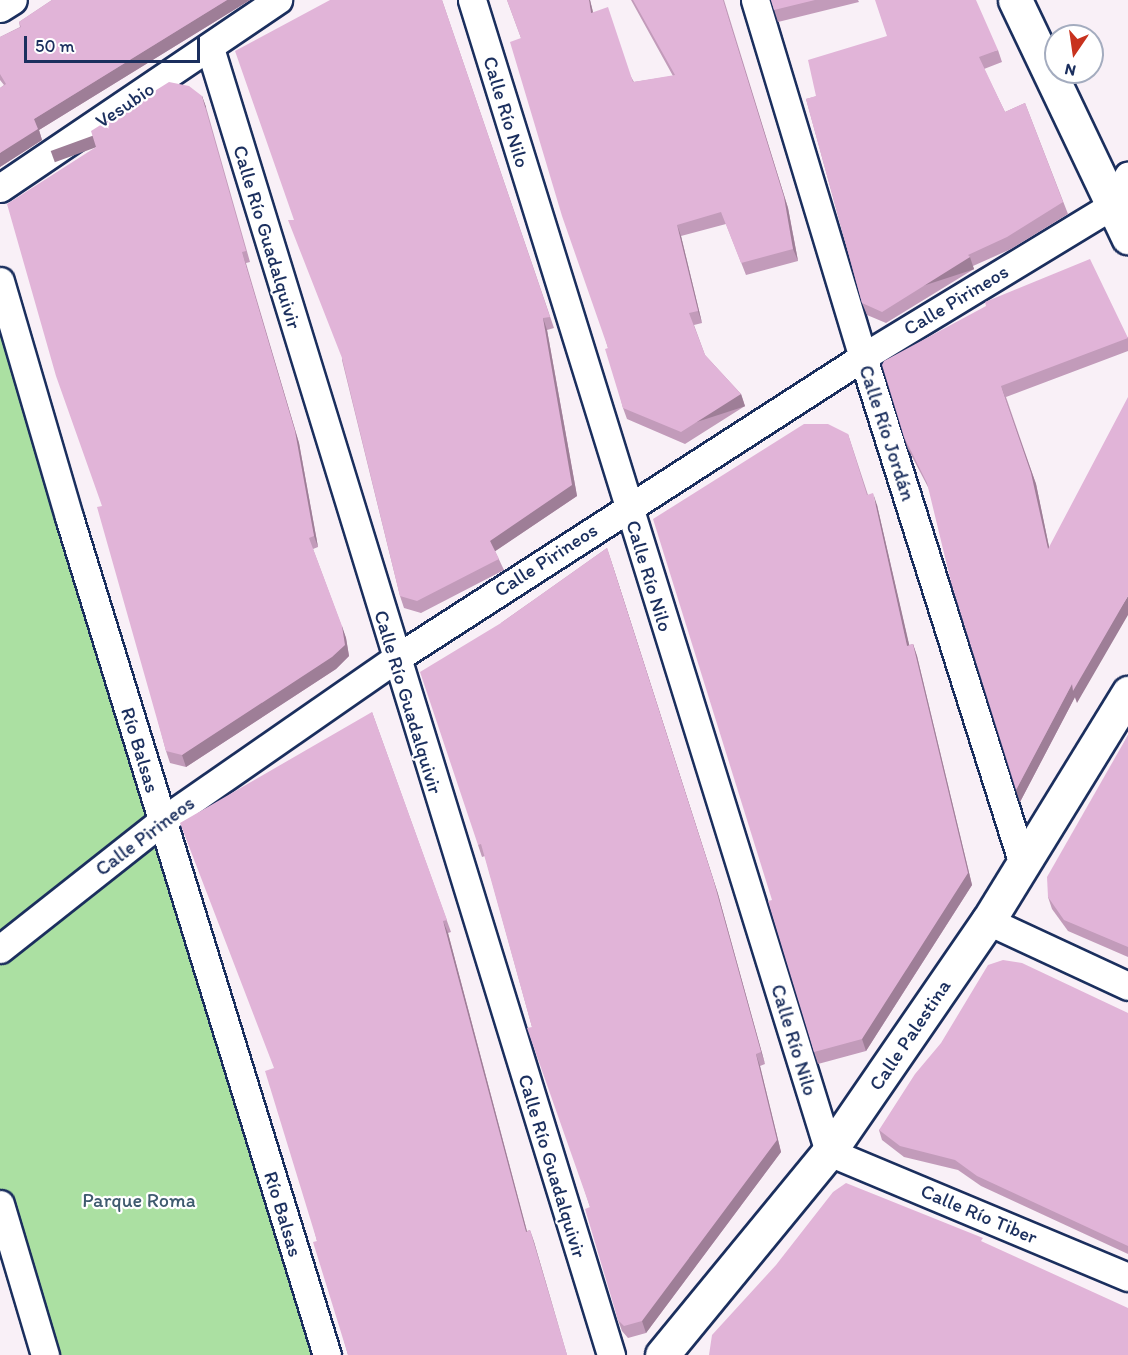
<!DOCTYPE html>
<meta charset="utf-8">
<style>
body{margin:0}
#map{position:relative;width:1128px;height:1355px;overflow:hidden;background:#f9f0f7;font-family:Itim,sans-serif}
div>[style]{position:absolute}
.green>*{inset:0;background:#abe0a2}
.roads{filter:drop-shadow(2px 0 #1b2f5e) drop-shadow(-2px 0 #1b2f5e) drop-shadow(0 2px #1b2f5e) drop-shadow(0 -2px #1b2f5e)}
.street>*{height:27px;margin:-13.5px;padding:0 13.5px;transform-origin:13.5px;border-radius:13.5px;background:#fff}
.secondary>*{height:33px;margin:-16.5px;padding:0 16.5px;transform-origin:16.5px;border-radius:16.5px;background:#fff}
.wall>*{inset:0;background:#c29bba}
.shaded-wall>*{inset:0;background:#9e7e97;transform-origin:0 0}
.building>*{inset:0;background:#e1b4d8}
span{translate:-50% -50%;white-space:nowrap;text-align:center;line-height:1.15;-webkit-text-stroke:4.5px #fff;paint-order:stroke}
.street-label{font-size:20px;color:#1b2f5e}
.park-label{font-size:20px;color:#3f5b6f}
.north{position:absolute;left:1044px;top:24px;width:60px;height:60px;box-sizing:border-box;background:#fff;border:2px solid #a4acbf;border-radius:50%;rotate:193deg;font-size:16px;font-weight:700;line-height:24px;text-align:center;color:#1b2f5e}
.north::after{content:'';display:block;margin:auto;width:21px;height:27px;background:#c8321e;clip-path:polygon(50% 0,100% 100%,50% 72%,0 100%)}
.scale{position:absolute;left:24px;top:36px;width:176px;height:27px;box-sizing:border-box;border:3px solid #1b2f5e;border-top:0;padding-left:8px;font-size:18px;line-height:21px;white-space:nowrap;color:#1b2f5e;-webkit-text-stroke:4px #fff;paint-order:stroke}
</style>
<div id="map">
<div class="green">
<div style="clip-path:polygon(0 279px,327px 1355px,46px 1355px,0 1201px)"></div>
</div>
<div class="roads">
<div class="street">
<div style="left:472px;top:0;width:1206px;rotate:72.78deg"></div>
<div style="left:829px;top:1152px;width:324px;rotate:22.7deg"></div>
<div style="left:755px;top:0;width:373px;rotate:73.2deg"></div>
<div style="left:863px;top:357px;width:532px;rotate:72.49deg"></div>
<div style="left:0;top:8px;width:15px;rotate:-32deg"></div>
<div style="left:210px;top:48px;width:1367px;rotate:72.94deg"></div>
<div style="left:0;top:188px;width:336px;rotate:-34.1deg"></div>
<div style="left:0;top:281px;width:246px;rotate:73.7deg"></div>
<div style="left:69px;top:517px;width:877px;rotate:72.89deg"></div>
<div style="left:988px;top:921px;width:154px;rotate:24.9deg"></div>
<div style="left:0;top:949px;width:206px;rotate:-38.3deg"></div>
<div style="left:162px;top:821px;width:284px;rotate:-34.8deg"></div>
<div style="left:395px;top:659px;width:557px;rotate:-32.83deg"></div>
<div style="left:863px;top:357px;width:293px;rotate:-31.3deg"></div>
<div style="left:1113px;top:205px;width:33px;rotate:-63deg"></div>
<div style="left:0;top:1204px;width:158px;rotate:73.4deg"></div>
</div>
<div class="secondary">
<div style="left:1015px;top:0;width:263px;rotate:64.5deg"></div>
<div style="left:662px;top:1355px;width:263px;rotate:-50.6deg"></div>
<div style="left:829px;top:1152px;width:280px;rotate:-55.5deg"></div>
<div style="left:988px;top:921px;width:268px;rotate:-58.4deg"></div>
</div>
</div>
<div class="wall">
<div style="clip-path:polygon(52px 0,250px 0,39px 130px,42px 140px,0 167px,0 88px,4px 85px,0 80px,0 37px,20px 27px,19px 22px)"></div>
<div style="clip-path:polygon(442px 0,554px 328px,547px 330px,577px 496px,495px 551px,504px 570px,421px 613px,404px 608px,400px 596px,342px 360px)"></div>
<div style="clip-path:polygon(507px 0,590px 0,593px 12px,634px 82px,673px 76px,631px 0,724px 0,788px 208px,798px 261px,746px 275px,726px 224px,681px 236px,702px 323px,694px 325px,705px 355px,741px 394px,745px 406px,685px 444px,627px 419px,623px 408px,608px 348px,521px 38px)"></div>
<div style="clip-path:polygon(771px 0,858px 0,859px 2px,778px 22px)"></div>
<div style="clip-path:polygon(998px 50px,1002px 62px,984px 69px,1005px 112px,1025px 103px,1068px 214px,1011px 249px,973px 266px,974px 269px,886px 323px,867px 315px,862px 303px,806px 99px)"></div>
<div style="clip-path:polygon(202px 96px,206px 107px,250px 262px,246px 263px,299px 443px,318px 547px,313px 549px,346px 638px,349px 656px,336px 669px,186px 767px,170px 763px,166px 751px,102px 506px,96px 147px)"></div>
<div style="clip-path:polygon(1128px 337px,1128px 351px,1006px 397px,1036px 484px,1049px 547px,1077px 703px,1075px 697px,1020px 802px,929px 489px,908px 449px,904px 437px,884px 361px)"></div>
<div style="clip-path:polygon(848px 434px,868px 495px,877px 505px,909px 645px,913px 644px,917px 656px,972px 885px,866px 1051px,818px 1064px,814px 1052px,772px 900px)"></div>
<div style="clip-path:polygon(607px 548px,718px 894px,765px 1064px,760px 1066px,781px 1152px,646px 1333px,628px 1338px,622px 1331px,618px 1320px,590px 1207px,532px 1027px,485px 856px,482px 857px,478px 845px,501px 623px)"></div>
<div style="clip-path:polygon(372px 712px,451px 932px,448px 933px,527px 1231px,530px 1230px,534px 1242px,567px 1355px,348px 1355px,317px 1241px,274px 1068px)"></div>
<div style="clip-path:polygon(1128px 735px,1128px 957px,1068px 931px,1052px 909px,1048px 897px)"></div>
<div style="clip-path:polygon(1128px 1013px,1128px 1254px,981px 1186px,958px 1170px,904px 1157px,882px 1140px,879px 1130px)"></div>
</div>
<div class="shaded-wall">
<div style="clip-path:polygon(227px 0,250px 0,39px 130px,42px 140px,0 167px,0 153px,34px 119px)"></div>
<div style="clip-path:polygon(589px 0,590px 0,596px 25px,591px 13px)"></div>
<div style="clip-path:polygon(723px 0,788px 208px,798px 261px,793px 249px)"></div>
<div style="left:202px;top:96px;width:12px;height:161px;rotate:70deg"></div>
<div style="clip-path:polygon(677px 225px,681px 236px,702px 323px,698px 311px)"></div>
<div style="clip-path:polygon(242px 252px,299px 443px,318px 547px,314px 536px)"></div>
<div style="left:970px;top:257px;width:13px;height:104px;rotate:72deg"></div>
<div style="clip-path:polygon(543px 318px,547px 330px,577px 496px,494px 552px,490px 541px)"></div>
<div style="clip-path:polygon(1001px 386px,1036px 484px,1052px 561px,1048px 549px)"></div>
<div style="left:741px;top:394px;width:13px;height:71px;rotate:72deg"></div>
<div style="clip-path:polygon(873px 493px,877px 505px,912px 657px,907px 646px)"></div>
<div style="clip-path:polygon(607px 548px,718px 894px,765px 1064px,761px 1052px)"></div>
<div style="clip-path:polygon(1128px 596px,1128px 615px,1077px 703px,1075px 697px,1020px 802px,1016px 790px,1072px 684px)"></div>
<div style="clip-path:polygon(342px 626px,346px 638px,349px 656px,336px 669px,186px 767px,182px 755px)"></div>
<div style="clip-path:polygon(913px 644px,917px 656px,972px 885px,866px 1051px,862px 1039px)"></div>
<div style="clip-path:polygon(443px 921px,448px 933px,530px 1243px,526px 1232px)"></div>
<div style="clip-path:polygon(756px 1054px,760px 1066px,781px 1152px,646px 1333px,642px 1321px)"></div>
<div style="clip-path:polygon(530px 1230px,534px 1242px,567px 1355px)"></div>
</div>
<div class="building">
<div style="clip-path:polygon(52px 0,227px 0,34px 119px,38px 129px,0 153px,0 88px,6px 84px,0 74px,0 37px,21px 27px,19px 22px)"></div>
<div style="clip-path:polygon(330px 0,442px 0,550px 317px,543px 318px,572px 485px,490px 541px,499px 559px,417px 601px,400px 596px,342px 358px,288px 220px,294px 220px,235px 51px)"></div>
<div style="clip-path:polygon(507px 0,589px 0,591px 13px,608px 7px,633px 82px,675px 75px,633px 0,723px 0,784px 197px,793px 249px,741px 263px,721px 212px,677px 225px,698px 311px,689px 313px,705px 355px,741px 394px,681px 432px,623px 408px,605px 349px,608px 348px,562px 216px,510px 42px,521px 38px)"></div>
<div style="clip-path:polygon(771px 0,815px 0,774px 10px)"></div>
<div style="clip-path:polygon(875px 0,976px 0,998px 50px,979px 57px,1005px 112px,1025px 103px,1063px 202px,1007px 237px,968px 255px,970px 257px,882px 312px,862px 303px,806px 99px,816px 96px,808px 60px,887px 36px)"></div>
<div style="clip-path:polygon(169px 82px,189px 86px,202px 96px,246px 251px,242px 252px,295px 431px,314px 536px,309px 538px,342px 626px,345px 645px,332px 657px,182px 755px,166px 751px,97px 507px,102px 506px,56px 376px,7px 204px,96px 147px,91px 131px)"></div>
<div style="clip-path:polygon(1090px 259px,1128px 338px,1001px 386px,1031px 473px,1048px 549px,1128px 397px,1128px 596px,1073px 691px,1072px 684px,1016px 790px,951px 582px,927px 483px,904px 437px,882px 365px,884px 361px,986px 306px,985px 302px)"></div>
<div style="clip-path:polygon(804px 424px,828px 424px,848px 434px,867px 495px,873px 493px,907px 646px,913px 644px,968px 873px,862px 1039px,814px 1052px,768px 901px,772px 900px,653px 519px)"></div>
<div style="clip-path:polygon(607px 548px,714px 882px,761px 1052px,756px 1054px,777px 1140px,642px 1321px,624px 1326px,618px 1320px,585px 1209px,590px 1207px,527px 1028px,532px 1027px,481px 844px,478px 845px,420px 672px,501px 623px)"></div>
<div style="clip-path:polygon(372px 712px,447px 920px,443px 921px,526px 1232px,530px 1230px,567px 1355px,348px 1355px,313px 1242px,317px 1241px,265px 1071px,274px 1068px,180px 823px)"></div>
<div style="clip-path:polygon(1128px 735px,1128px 947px,1064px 920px,1048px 897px,1047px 877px)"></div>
<div style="clip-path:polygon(1003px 960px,1022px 963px,1128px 1013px,1128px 1246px,977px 1176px,955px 1160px,900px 1146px,879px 1130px,915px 1074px,941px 1043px,988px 965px)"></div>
<div style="clip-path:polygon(846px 1183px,983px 1238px,981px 1241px,1128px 1308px,1128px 1355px,709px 1355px,712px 1335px,776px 1265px,833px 1192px)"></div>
</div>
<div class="street-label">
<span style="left:125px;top:105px;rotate:-34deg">Vesubio</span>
<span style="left:506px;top:112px;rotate:73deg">Calle Río Nilo</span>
<span style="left:267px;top:237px;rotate:73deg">Calle Río Guadalquivir</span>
<span style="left:956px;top:300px;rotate:-31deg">Calle Pirineos</span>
<span style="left:887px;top:433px;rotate:72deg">Calle Río Jordán</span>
<span style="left:546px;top:560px;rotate:-33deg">Calle Pirineos</span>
<span style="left:649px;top:576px;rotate:73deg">Calle Río Nilo</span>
<span style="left:408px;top:702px;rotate:73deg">Calle Río Guadalquivir</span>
<span style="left:140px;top:750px;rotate:73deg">Río Balsas</span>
<span style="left:145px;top:836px;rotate:-37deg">Calle Pirineos</span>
<span style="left:910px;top:1035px;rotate:-56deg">Calle Palestina</span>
<span style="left:794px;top:1040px;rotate:73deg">Calle Río Nilo</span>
<span style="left:552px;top:1166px;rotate:73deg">Calle Río Guadalquivir</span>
<span style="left:283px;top:1214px;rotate:73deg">Río Balsas</span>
<span style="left:979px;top:1214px;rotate:23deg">Calle Río Tiber</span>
</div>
<div class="park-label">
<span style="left:139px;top:1200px">Parque Roma</span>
</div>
<div class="north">N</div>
<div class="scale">50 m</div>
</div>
